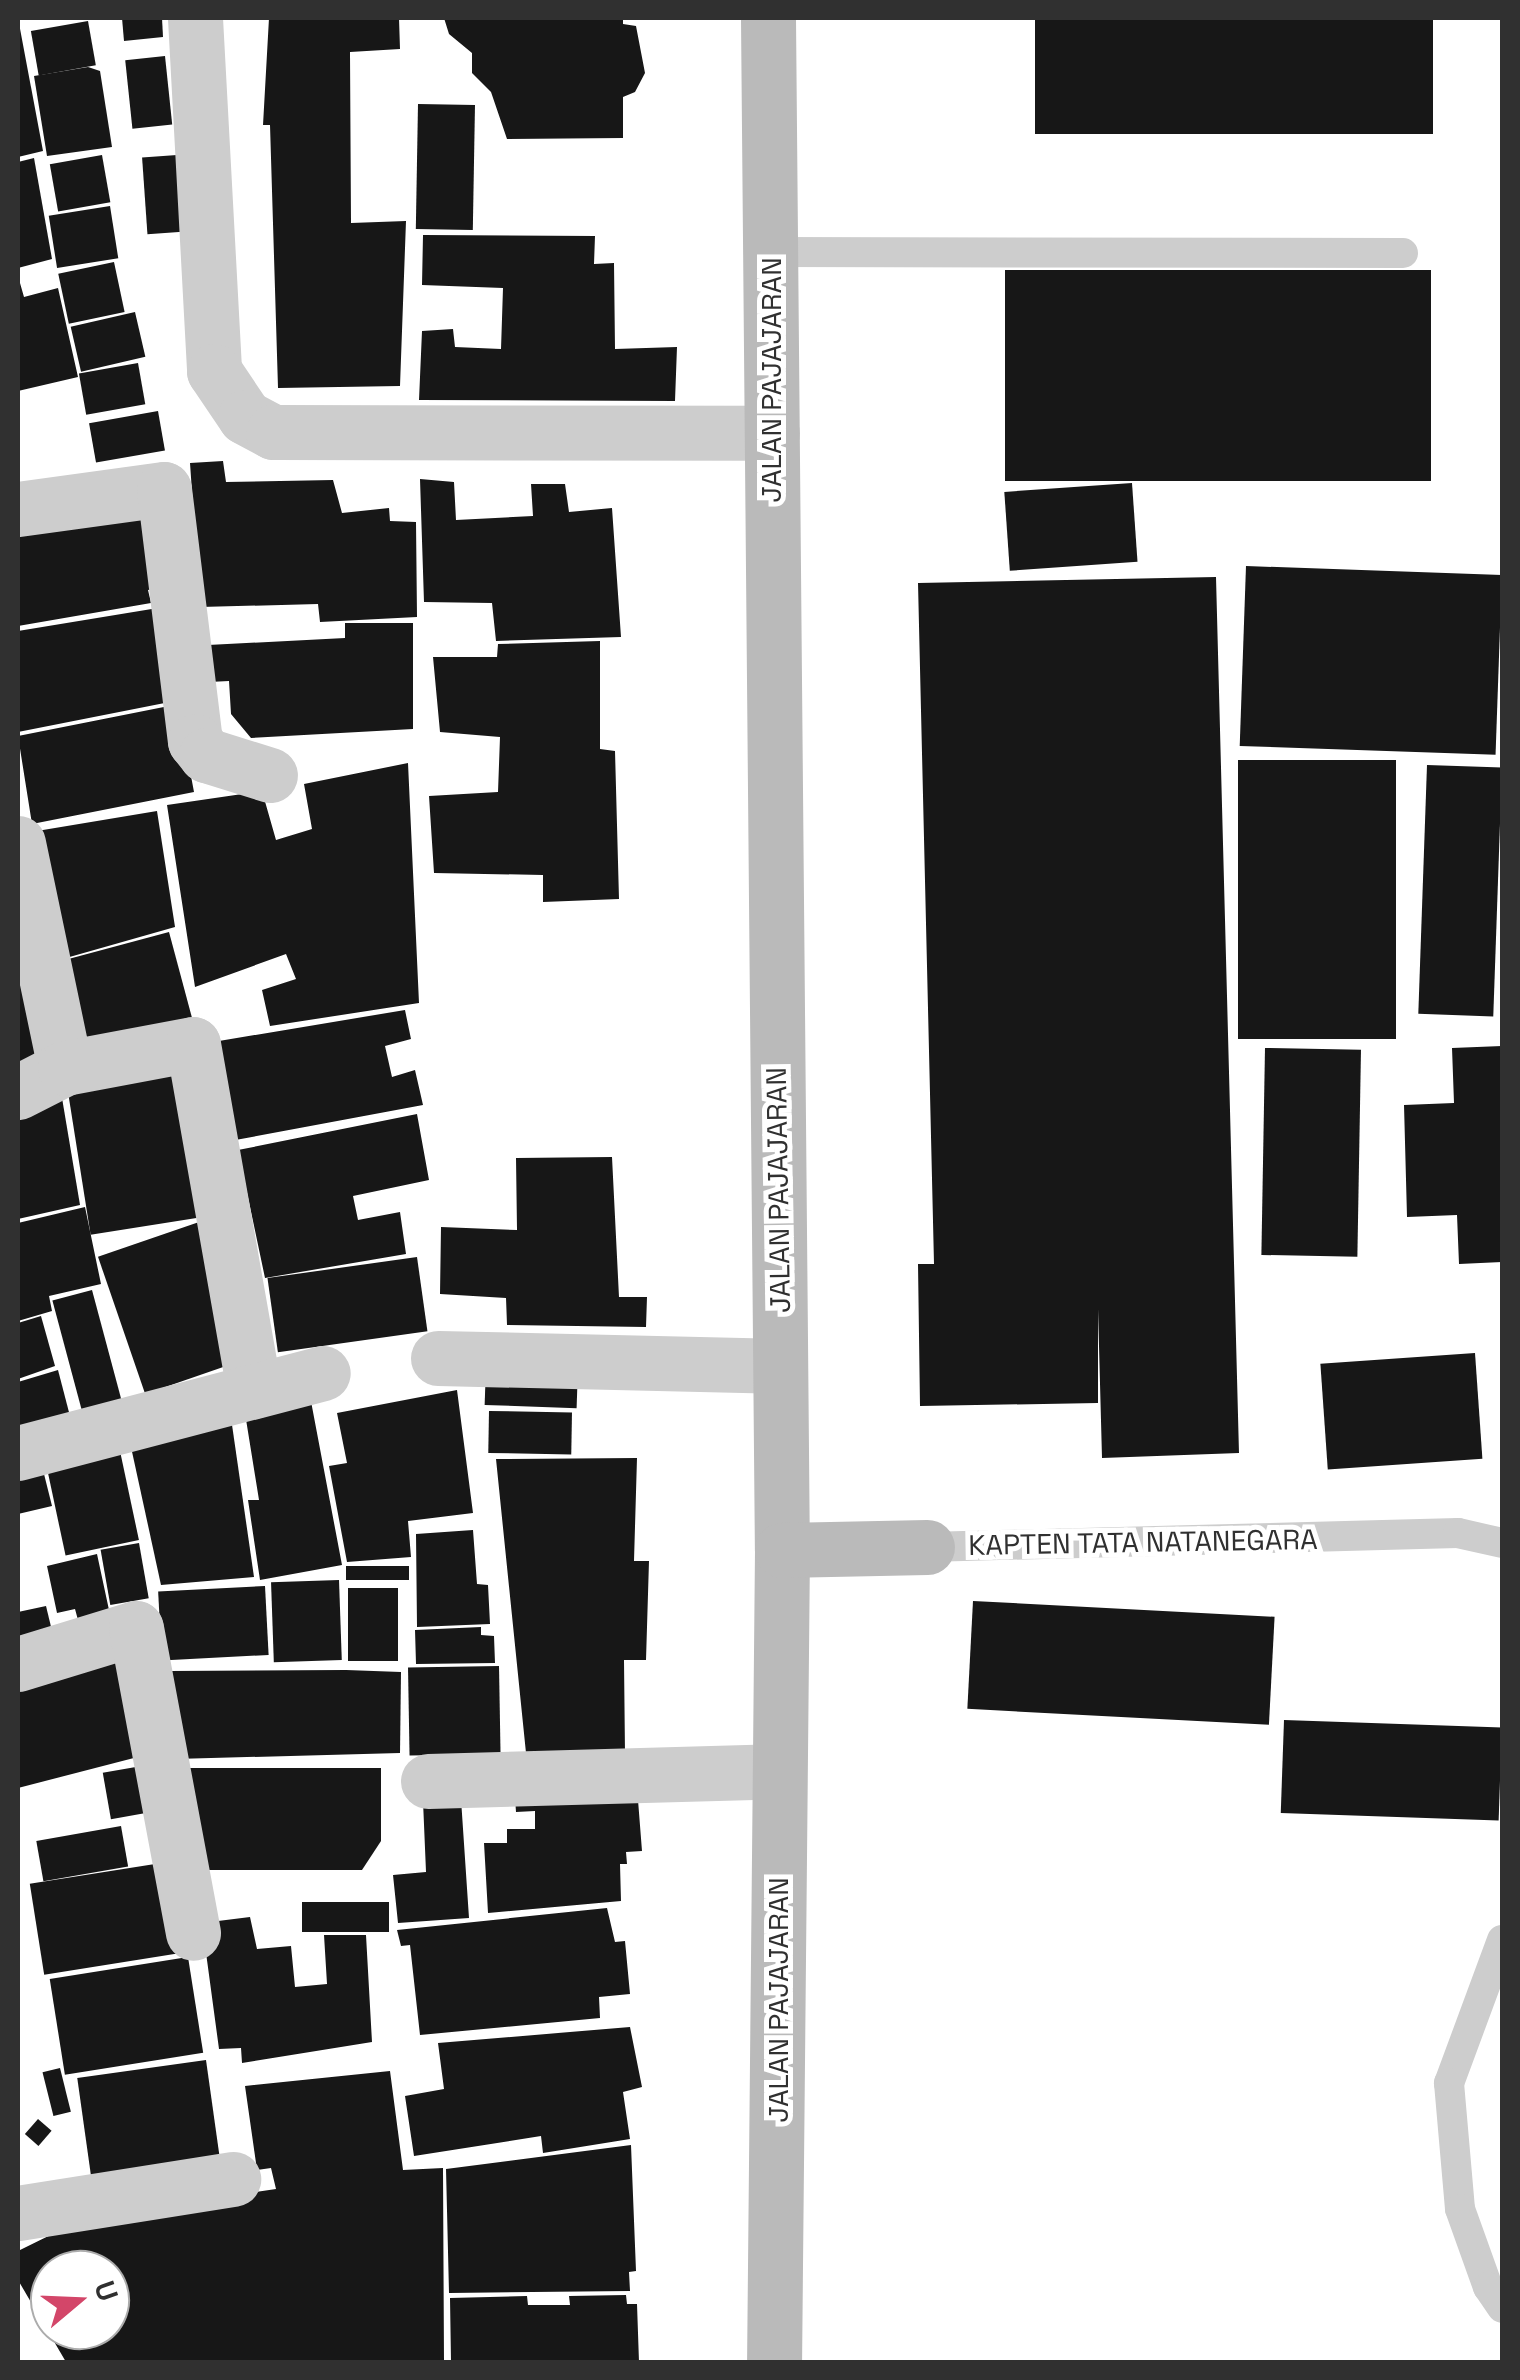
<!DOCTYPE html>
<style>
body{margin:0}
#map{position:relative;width:1520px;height:2380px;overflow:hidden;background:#fff;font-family:"Space Grotesk",sans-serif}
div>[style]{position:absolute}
.building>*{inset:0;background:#171717;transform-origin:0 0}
.service>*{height:30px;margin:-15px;padding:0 15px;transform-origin:15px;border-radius:15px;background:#cdcdcd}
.minor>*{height:55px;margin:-27.5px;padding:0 27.5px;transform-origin:27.5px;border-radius:27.5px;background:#cdcdcd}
.secondary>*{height:55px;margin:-27.5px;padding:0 27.5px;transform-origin:27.5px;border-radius:27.5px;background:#bababa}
span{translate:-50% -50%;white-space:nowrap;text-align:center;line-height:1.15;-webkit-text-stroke:10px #fff;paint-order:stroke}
.street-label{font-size:28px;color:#303030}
.frame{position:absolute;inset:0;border:20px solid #303030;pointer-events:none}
.north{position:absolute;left:30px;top:2250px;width:100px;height:100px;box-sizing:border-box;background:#fff;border:2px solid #acacac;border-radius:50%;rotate:71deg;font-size:28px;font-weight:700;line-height:40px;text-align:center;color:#303030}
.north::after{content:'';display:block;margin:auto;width:35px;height:45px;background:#d34669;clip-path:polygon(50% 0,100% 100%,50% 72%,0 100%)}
</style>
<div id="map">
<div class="building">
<div style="clip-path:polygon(18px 18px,43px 151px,18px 157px)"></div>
<div style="clip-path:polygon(122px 18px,162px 18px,163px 37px,124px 41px)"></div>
<div style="clip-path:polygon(269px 18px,399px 18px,400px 49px,350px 52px,351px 223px,406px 221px,400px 386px,278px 388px,270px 125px,263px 125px)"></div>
<div style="clip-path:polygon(444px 18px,623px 18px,623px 24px,636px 26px,645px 73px,635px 92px,623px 97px,623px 138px,507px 139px,491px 92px,472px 73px,472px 53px,449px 34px)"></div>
<div style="left:1035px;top:18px;width:398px;height:116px"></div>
<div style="left:88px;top:21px;width:45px;height:58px;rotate:80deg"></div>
<div style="left:165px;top:56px;width:69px;height:40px;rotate:84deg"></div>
<div style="clip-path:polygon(88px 67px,100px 71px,112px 147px,47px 156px,34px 76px)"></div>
<div style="left:418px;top:104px;width:57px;height:125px;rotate:1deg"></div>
<div style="left:102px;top:155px;width:48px;height:53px;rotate:80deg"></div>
<div style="left:177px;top:155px;width:77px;height:35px;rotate:86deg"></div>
<div style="clip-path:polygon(34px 158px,52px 259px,18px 268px,18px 162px)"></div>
<div style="left:110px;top:206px;width:53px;height:62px;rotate:81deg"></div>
<div style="clip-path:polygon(423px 235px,595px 236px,594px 264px,614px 263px,615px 349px,677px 347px,675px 401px,419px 400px,422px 331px,453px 329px,455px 347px,501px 349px,503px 288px,422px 285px)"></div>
<div style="left:114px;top:262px;width:51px;height:57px;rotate:78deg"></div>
<div style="left:1005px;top:270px;width:426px;height:211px"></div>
<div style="clip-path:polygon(18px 276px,24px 297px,58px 288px,78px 377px,18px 391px)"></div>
<div style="left:135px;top:312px;width:46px;height:66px;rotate:77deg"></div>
<div style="left:138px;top:363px;width:42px;height:60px;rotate:80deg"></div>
<div style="left:158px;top:411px;width:40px;height:70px;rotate:80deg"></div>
<div style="clip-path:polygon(223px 461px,226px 482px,333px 480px,342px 513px,389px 508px,390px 521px,416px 522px,417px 617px,320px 622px,318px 604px,200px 607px,190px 463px)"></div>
<div style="clip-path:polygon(420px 479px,454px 482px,456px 520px,533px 516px,531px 484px,565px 484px,569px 512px,612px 508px,621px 637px,496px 641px,492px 603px,424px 602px)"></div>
<div style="left:1132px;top:483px;width:79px;height:128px;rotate:86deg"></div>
<div style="clip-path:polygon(152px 491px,174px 585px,148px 590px,151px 603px,18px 626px,18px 528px)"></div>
<div style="left:1246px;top:566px;width:256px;height:180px;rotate:2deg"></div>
<div style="clip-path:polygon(1216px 577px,1239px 1453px,1102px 1458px,1098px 1309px,1098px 1403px,920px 1406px,918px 1264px,934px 1264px,918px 583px)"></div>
<div style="clip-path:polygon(176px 605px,190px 698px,18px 732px,18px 631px)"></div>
<div style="clip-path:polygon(345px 623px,413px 623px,413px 729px,251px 738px,231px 714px,229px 681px,209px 682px,208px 645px,345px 638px)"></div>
<div style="clip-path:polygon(600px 641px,600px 749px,615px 751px,619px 899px,543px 902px,543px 875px,434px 873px,429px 796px,498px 792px,500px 737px,440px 732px,433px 657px,497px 657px,498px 644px)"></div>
<div style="clip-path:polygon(189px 702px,182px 728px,194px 792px,32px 824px,18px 736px)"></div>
<div style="left:1238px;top:760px;width:158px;height:279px"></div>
<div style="clip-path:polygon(408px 763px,419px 1003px,270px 1026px,262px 990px,296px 979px,286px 954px,195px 987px,167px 805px,262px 791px,276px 840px,312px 829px,304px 784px)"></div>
<div style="left:1427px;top:765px;width:75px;height:249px;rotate:2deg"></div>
<div style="clip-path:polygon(157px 811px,175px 927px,66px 958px,37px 831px)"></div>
<div style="left:169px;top:932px;width:97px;height:107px;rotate:75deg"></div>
<div style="clip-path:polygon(18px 945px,49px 1062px,18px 1071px)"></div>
<div style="clip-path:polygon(405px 1010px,411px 1039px,385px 1046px,392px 1077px,415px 1070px,423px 1105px,230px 1141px,213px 1042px)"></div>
<div style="clip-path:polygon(1502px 1046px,1502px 1262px,1459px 1264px,1457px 1215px,1407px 1217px,1404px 1105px,1454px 1103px,1452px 1048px)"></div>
<div style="left:1265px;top:1048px;width:96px;height:207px;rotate:1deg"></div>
<div style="left:183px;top:1051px;width:167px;height:120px;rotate:81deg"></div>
<div style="clip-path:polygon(60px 1086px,80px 1205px,18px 1219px,18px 1100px)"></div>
<div style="clip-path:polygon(417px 1114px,429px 1180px,353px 1196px,358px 1220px,400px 1212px,406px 1254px,265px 1278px,238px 1150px)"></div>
<div style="clip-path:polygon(612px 1157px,619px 1297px,647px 1297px,646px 1327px,507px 1325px,506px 1298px,440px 1294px,441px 1227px,517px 1230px,516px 1158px)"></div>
<div style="clip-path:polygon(85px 1207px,101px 1284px,49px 1296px,52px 1311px,18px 1321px,18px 1223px)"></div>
<div style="left:202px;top:1221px;width:145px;height:110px;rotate:71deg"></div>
<div style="left:417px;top:1257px;width:75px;height:151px;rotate:82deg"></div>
<div style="left:92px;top:1290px;width:120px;height:41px;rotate:75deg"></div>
<div style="clip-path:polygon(41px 1316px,55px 1366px,18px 1379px,18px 1323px)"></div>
<div style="left:1475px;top:1353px;width:106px;height:155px;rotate:86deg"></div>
<div style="left:486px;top:1366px;width:92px;height:39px;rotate:2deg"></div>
<div style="clip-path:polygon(58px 1370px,71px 1420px,18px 1435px,18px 1382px)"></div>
<div style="clip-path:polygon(457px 1390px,473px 1513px,408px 1521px,411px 1557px,347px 1562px,329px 1466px,347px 1463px,337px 1413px)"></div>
<div style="clip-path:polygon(310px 1396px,342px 1565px,260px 1580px,248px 1500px,259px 1500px,244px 1407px)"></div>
<div style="clip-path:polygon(230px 1411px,254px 1577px,161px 1585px,131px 1447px)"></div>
<div style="left:489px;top:1411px;width:83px;height:42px;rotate:1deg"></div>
<div style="left:120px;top:1451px;width:91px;height:75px;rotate:78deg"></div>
<div style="clip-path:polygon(637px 1458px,634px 1561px,649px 1561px,646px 1660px,624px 1660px,625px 1754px,526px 1753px,496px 1459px)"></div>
<div style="clip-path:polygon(41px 1462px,52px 1506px,18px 1514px,18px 1467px)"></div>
<div style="clip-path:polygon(473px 1530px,477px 1584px,488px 1585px,490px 1624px,417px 1627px,416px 1534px)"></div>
<div style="left:139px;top:1543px;width:56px;height:39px;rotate:80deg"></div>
<div style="clip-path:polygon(97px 1554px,112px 1624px,81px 1631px,75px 1609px,57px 1613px,47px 1566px)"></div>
<div style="left:409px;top:1566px;width:14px;height:63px;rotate:90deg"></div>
<div style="left:339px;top:1580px;width:80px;height:68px;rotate:88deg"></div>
<div style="left:265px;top:1586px;width:69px;height:107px;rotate:87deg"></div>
<div style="left:348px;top:1588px;width:50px;height:73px"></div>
<div style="left:973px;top:1601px;width:302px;height:108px;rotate:3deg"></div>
<div style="clip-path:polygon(46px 1606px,53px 1635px,18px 1643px,18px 1612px)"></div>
<div style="clip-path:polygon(481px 1627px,481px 1635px,494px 1636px,495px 1663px,416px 1664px,415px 1630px)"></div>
<div style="clip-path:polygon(133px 1644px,157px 1752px,18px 1788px,18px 1668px)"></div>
<div style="left:499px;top:1666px;width:88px;height:91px;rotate:89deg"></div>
<div style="clip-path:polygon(346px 1670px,401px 1672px,400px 1753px,175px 1759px,170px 1671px)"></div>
<div style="left:1284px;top:1720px;width:218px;height:93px;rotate:2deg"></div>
<div style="left:153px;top:1764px;width:47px;height:51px;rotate:80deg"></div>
<div style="clip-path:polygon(182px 1768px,381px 1768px,381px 1841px,362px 1870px,194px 1870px)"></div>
<div style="clip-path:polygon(514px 1784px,638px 1800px,642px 1851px,626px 1852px,627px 1864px,620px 1864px,621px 1901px,488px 1913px,484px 1843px,507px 1843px,507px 1829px,535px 1829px,535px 1811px,516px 1812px)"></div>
<div style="clip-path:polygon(461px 1799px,469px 1918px,398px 1923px,393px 1875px,426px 1872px,423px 1801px)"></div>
<div style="left:121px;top:1826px;width:41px;height:86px;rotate:80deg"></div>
<div style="left:174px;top:1861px;width:92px;height:146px;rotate:81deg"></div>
<div style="left:302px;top:1902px;width:87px;height:30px"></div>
<div style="clip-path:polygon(607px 1908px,615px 1942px,625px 1941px,630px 1994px,599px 1997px,600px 2018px,420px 2035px,410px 1945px,401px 1946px,397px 1930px)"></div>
<div style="clip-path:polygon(250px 1917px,257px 1949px,291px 1946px,295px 1987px,327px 1984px,324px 1935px,366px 1935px,372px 2042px,242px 2063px,241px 2048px,219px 2049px,202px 1923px)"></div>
<div style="left:188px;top:1957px;width:97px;height:140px;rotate:81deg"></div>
<div style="clip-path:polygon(630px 2027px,642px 2087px,623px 2092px,630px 2139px,543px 2153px,541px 2136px,414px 2156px,405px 2096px,444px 2089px,438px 2043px)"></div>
<div style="left:206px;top:2060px;width:113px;height:130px;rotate:82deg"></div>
<div style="left:60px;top:2068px;width:45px;height:18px;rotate:76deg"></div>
<div style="clip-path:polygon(evenodd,390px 2071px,403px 2170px,443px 2168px,444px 2362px,66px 2362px,18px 2280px,18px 2251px,89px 2216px,276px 2189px,271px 2168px,257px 2170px,245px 2086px,390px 2071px,50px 2270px,110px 2270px,110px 2330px,50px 2330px,50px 2270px)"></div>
<div style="left:38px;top:2119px;width:18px;height:20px;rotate:41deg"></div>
<div style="clip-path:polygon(631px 2145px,636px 2271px,629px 2272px,630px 2291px,449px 2293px,446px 2169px)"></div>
<div style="clip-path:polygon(626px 2295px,627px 2304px,637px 2304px,639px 2362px,451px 2362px,450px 2298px,527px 2296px,528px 2305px,570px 2305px,569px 2296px)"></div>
</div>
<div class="service">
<div style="left:770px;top:252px;width:633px;rotate:0.09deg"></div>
<div style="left:927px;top:1547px;width:531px;rotate:-1.51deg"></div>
<div style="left:1458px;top:1533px;width:45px;rotate:12.8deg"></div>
<div style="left:1502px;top:1940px;width:153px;rotate:110.3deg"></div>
<div style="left:1449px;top:2083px;width:126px;rotate:85deg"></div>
<div style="left:1460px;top:2209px;width:83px;rotate:70.3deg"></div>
<div style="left:1488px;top:2287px;width:25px;rotate:56deg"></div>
</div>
<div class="minor">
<div style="left:195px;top:18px;width:354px;rotate:86.9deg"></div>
<div style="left:214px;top:371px;width:55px;rotate:56deg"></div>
<div style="left:245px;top:417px;width:32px;rotate:28deg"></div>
<div style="left:273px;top:432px;width:499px;rotate:0.1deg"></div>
<div style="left:18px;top:509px;width:147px;rotate:-7.8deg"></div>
<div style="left:164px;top:489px;width:254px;rotate:83deg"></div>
<div style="left:195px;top:741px;width:18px;rotate:52deg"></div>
<div style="left:206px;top:755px;width:67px;rotate:17.4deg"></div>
<div style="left:18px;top:843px;width:230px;rotate:78.2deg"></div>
<div style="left:65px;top:1068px;width:53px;rotate:152.9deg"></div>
<div style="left:65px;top:1068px;width:130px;rotate:-10.6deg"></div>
<div style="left:193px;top:1044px;width:352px;rotate:80deg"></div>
<div style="left:438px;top:1358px;width:342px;rotate:1.3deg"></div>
<div style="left:18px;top:1453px;width:315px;rotate:-14.7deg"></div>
<div style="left:18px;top:1664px;width:123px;rotate:-17deg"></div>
<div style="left:136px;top:1628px;width:310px;rotate:79.4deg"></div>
<div style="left:428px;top:1781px;width:351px;rotate:-1.6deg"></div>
<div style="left:18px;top:2213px;width:218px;rotate:-9deg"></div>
</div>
<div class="secondary">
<div style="left:768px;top:18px;width:1532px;rotate:89.48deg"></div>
<div style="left:782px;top:1550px;width:812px;rotate:90.56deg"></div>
<div style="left:782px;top:1550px;width:145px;rotate:-1.2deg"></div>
</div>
<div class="street-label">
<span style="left:771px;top:380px;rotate:-90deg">JALAN PAJAJARAN</span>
<span style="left:778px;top:1190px;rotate:-91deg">JALAN PAJAJARAN</span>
<span style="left:1143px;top:1542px;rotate:-1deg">KAPTEN TATA NATANEGARA</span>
<span style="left:778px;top:2000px;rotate:-90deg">JALAN PAJAJARAN</span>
</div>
<div class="frame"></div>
<div class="north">U</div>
</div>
